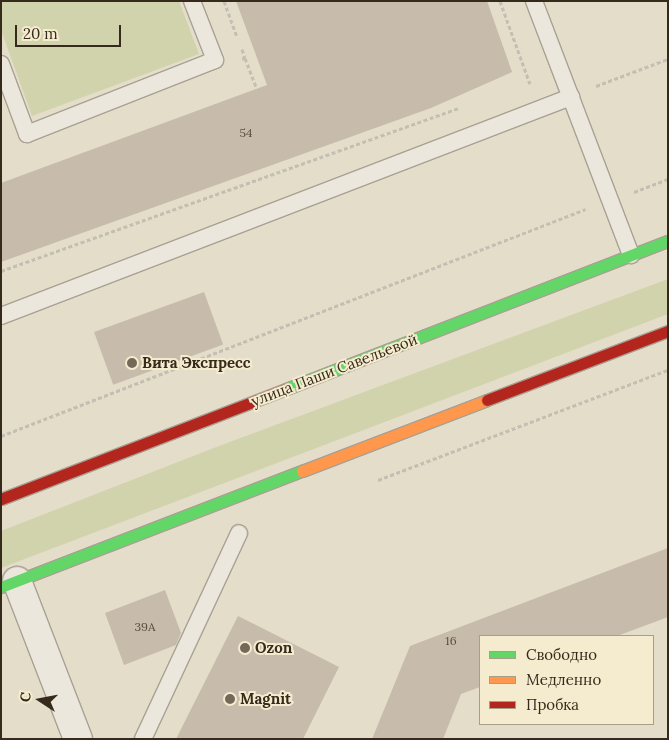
<!DOCTYPE html>
<meta charset="utf-8">
<style>
body{margin:0}
#map{position:relative;width:669px;height:740px;overflow:hidden;background:#e4ddca;font-family:Lora,serif}
div>[style]{position:absolute}
.green>*{inset:0;background:#d1d3ac}
.building>*{inset:0;background:#c7bbab;transform-origin:0 0}
.path>*{height:3px;margin-top:-1.5px;transform-origin:0;background:repeating-linear-gradient(90deg,#c4beb3 0 4px,transparent 0 6.5px)}
.roads{filter:drop-shadow(1px 0 #a8a194) drop-shadow(-1px 0 #a8a194) drop-shadow(0 1px #a8a194) drop-shadow(0 -1px #a8a194)}
.lane>*{height:16px;margin:-8px;padding:0 8px;transform-origin:8px;border-radius:8px;background:#ece7dc}
.street>*{height:28px;margin:-14px;padding:0 14px;transform-origin:14px;border-radius:14px;background:#ece7dc}
.fast>*{height:11px;margin:-5.5px;padding:0 5.5px;transform-origin:5.5px;border-radius:5.5px;background:#63d668}
.slow>*{height:11px;margin:-5.5px;padding:0 5.5px;transform-origin:5.5px;border-radius:5.5px;background:#ff974d}
.jam>*{height:11px;margin:-5.5px;padding:0 5.5px;transform-origin:5.5px;border-radius:5.5px;background:#b3261e}
.dots>*{width:14px;height:14px;translate:-50% -50%;box-sizing:border-box;border:2px solid #f5eccf;border-radius:50%}
span{translate:-50% -50%;white-space:nowrap;text-align:center;line-height:1.15;-webkit-text-stroke:4px #f5eccf;paint-order:stroke}
.number-label{font-size:12px;color:#5a4e40}
.number-label span{-webkit-text-stroke-width:0}
.poi-label{font-size:15px;color:#362a1c;font-weight:700}
.left{translate:0 -50%;text-align:left}
.street-label{font-size:15px;color:#362a1c}
.frame{position:absolute;inset:0;border:2px solid #362a1c;pointer-events:none}
.legend{position:absolute;left:479px;top:635px;width:175px;height:90px;box-sizing:border-box;background:#f5eccf;border:1px solid #a99e87;margin:0;padding:6px 9px;list-style:none;font-size:15px;color:#362a1c}
.legend li{display:flex;align-items:center;gap:10px;height:25px}
.legend b{width:25px;border:1px solid #a99e87}
.north{position:absolute;left:15px;top:675px;width:50px;height:50px;-webkit-text-stroke:4px #f5eccf;paint-order:stroke;rotate:281deg;font-size:14px;font-weight:700;line-height:20px;text-align:center;color:#362a1c}
.north::after{content:'';display:block;margin:auto;width:18px;height:22px;background:#362a1c;clip-path:polygon(50% 0,100% 100%,50% 72%,0 100%)}
.scale{position:absolute;left:15px;top:25px;width:106px;height:22px;box-sizing:border-box;border:2px solid #362a1c;border-top:0;padding-left:6px;font-size:15px;line-height:18px;white-space:nowrap;color:#362a1c;-webkit-text-stroke:4px #f5eccf;paint-order:stroke}
</style>
<div id="map">
<div class="green">
<div style="clip-path:polygon(1px 1px,179px 1px,199px 54px,32px 116px,1px 30px)"></div>
<div style="clip-path:polygon(668px 279px,668px 314px,1px 568px,1px 531px,219px 446px)"></div>
</div>
<div class="building">
<div style="clip-path:polygon(236px 1px,487px 1px,512px 72px,431px 108px,1px 262px,1px 183px,267px 85px)"></div>
<div style="left:204px;top:292px;width:56px;height:117px;rotate:70deg"></div>
<div style="clip-path:polygon(668px 548px,668px 617px,617px 636px,480px 636px,480px 687px,461px 694px,443px 739px,372px 739px,410px 646px)"></div>
<div style="clip-path:polygon(165px 590px,181px 633px,176px 645px,124px 665px,105px 613px)"></div>
<div style="clip-path:polygon(238px 616px,339px 667px,303px 739px,176px 739px)"></div>
</div>
<div class="path">
<div style="left:224px;top:1px;width:37px;rotate:70deg"></div>
<div style="left:500px;top:1px;width:88px;rotate:70.1deg"></div>
<div style="left:242px;top:49px;width:9px;rotate:72deg"></div>
<div style="left:245px;top:58px;width:3px;rotate:162deg"></div>
<div style="left:245px;top:58px;width:33px;rotate:69deg"></div>
<div style="left:596px;top:86px;width:77px;rotate:-20.6deg"></div>
<div style="left:634px;top:192px;width:36px;rotate:-21deg"></div>
<div style="left:1px;top:271px;width:487px;rotate:-19.6deg"></div>
<div style="left:1px;top:436px;width:627px;rotate:-21.21deg"></div>
<div style="left:378px;top:480px;width:310px;rotate:-20.8deg"></div>
</div>
<div class="roads">
<div class="lane">
<div style="left:534px;top:1px;width:272px;rotate:69.1deg"></div>
<div style="left:1px;top:64px;width:75px;rotate:69.6deg"></div>
<div style="left:27px;top:134px;width:202px;rotate:-21.5deg"></div>
<div style="left:215px;top:60px;width:63px;rotate:-111.3deg"></div>
<div style="left:1px;top:316px;width:611px;rotate:-21.02deg"></div>
<div style="left:143px;top:739px;width:227px;rotate:-65deg"></div>
</div>
<div class="street">
<div style="left:17px;top:581px;width:169px;rotate:68.9deg"></div>
</div>
<div class="fast">
<div style="left:286px;top:389px;width:410px;rotate:-21.2deg"></div>
<div style="left:1px;top:587px;width:323px;rotate:-21.1deg"></div>
</div>
<div class="slow">
<div style="left:302px;top:471px;width:198px;rotate:-21deg"></div>
</div>
<div class="jam">
<div style="left:487px;top:400px;width:194px;rotate:-20.9deg"></div>
<div style="left:1px;top:499px;width:305px;rotate:-21.1deg"></div>
</div>
</div>
<div class="dots">
<div style="left:132px;top:363px;background:#736959"></div>
<div style="left:245px;top:648px;background:#736959"></div>
<div style="left:230px;top:699px;background:#736959"></div>
</div>
<div class="number-label">
<span style="left:246px;top:133px">54</span>
<span style="left:145px;top:627px">39А</span>
<span style="left:451px;top:641px">16</span>
</div>
<div class="poi-label">
<span class="left" style="left:142px;top:363px">Вита Экспресс</span>
<span class="left" style="left:255px;top:648px">Ozon</span>
<span class="left" style="left:240px;top:699px">Magnit</span>
</div>
<div class="street-label">
<span style="left:334px;top:370px;rotate:-21deg">улица Паши Савельевой</span>
</div>
<div class="frame"></div>
<ul class="legend">
<li><b style="height:6px;background:#63d668"></b>Свободно</li>
<li><b style="height:6px;background:#ff974d"></b>Медленно</li>
<li><b style="height:6px;background:#b3261e"></b>Пробка</li>
</ul>
<div class="north">С</div>
<div class="scale">20 m</div>
</div>
